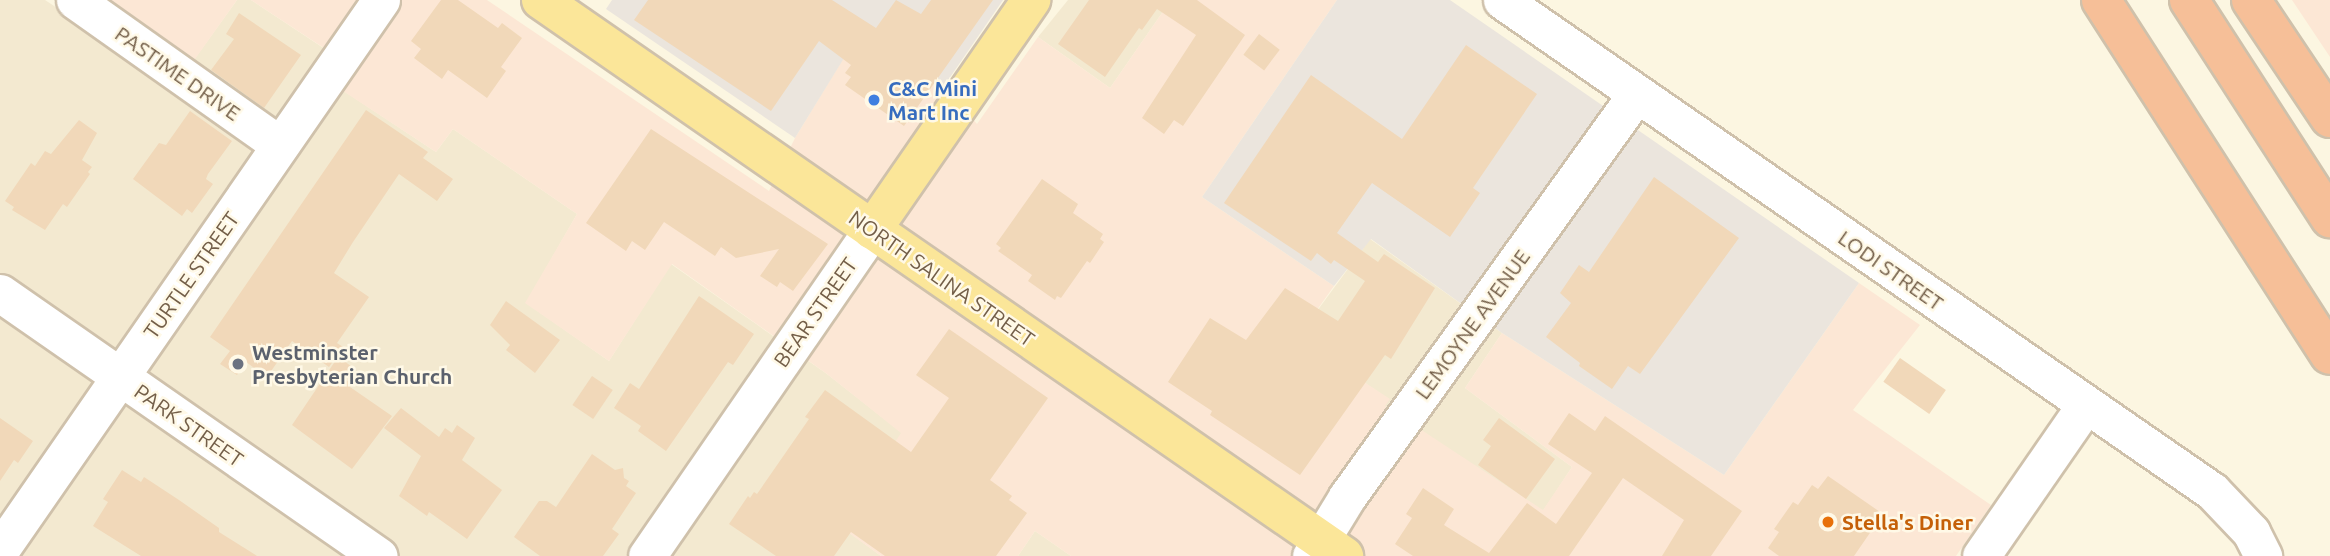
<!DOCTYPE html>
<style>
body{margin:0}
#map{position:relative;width:2330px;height:556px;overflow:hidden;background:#fcf6e1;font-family:Ubuntu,sans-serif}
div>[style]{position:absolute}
.residential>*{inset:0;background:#f3e9d0}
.commercial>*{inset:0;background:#fce7d5}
.industrial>*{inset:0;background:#ebe5dd}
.building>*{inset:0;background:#f1d8b9;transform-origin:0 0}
.roads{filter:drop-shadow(2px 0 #cfc1ab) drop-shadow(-2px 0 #cfc1ab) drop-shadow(0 2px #cfc1ab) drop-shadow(0 -2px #cfc1ab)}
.minor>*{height:37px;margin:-18.5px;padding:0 18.5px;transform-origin:18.5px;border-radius:18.5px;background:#fff}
.major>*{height:38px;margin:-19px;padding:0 19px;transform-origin:19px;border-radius:19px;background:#fbe699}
.highway>*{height:38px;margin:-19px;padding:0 19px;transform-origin:19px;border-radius:19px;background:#f6bf98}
.dots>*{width:19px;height:19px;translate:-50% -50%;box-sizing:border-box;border:4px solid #fff9e7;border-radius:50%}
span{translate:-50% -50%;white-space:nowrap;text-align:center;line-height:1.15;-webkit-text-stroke:5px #fff9e7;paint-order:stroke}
.street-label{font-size:21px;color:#735e48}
.shop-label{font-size:21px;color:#366cbe;font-weight:700}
.left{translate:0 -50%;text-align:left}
.worship-label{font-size:21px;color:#5b616d;font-weight:700}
.food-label{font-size:21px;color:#c56008;font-weight:700}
</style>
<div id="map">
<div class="residential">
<div style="clip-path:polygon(0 0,45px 0,175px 86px,237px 0,251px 0,328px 51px,312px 70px,436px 152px,453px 129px,577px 214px,526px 303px,609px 361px,671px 264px,827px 374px,902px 433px,839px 525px,881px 556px,0 556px)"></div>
<div style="clip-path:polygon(1068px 0,1171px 0,1110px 88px,1038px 37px)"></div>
<div style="clip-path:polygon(1370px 239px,1502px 333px,1465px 388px,1572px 467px,1543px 511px,1384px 406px,1389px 399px,1297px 338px)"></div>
<div style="clip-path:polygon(1035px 531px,1071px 556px,1018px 556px)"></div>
</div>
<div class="commercial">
<div style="clip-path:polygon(98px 0,237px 0,190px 66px)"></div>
<div style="clip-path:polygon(251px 0,487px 0,769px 191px,795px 138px,860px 31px,944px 86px,977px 124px,1038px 37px,1110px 88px,1171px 0,1337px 0,1202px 197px,1334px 286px,1297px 338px,1390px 399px,1385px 406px,1543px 510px,1572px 467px,1465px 388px,1502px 333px,1724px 475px,1859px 283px,1920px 325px,1853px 410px,1991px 505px,1956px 556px,1071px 556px,1035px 531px,1018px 556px,881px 556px,839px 526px,901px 433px,827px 374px,672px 264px,609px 361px,525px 303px,577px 214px,453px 129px,436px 152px,311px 70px,327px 50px)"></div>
<div style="clip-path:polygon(2292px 0,2330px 0,2330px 57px)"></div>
</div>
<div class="industrial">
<div style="clip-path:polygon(612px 0,1003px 0,944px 86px,860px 32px,795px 138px,606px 9px)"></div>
<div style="clip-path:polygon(1337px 0,1450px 0,1859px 283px,1724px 475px,1502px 333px,1371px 239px,1334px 286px,1202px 197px)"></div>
</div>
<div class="building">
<div style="clip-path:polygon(441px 0,458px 0,498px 28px,502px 23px,522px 38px,501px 67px,506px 71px,487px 98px,448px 70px,442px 79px,414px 58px,421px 49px,411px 41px)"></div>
<div style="clip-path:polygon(648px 0,832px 0,876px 28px,896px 0,921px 14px,931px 0,993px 0,904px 126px,845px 85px,851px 77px,845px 73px,851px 65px,819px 41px,771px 111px,634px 20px)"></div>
<div style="clip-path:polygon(1089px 0,1197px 0,1245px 35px,1183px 126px,1174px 120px,1164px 134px,1142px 118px,1196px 35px,1157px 9px,1142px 30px,1139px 28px,1105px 77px,1058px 44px)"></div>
<div style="clip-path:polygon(239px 13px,301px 55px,264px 108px,211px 70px,234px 39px,226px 34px)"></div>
<div style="left:1259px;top:34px;width:26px;height:26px;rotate:37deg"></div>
<div style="clip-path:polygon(1466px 45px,1537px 94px,1473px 188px,1480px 193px,1450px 237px,1372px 183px,1337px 233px,1378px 262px,1384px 254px,1435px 288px,1391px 359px,1385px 355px,1300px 475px,1210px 415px,1212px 411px,1168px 382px,1210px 318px,1246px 340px,1285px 288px,1338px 321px,1365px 281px,1334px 260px,1331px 264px,1317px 253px,1311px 261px,1224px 203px,1311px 75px,1402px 139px)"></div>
<div style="clip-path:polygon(366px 110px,428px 152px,423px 158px,453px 179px,437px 201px,399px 174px,353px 242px,334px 273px,369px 297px,337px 343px,343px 347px,329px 367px,292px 341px,267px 377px,246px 362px,237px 375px,220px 364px,230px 351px,210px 337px)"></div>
<div style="clip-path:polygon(190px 111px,232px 141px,208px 174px,206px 179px,213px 184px,192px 213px,187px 209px,182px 216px,133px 179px,159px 143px,166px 145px)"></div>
<div style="clip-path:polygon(79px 120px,97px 133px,82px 160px,92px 167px,88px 172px,90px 174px,67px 207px,63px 204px,45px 230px,12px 210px,14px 207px,5px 201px,31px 163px,35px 166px,45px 151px,51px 154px)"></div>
<div style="clip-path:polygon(651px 129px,828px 244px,793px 291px,780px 282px,777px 287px,760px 276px,779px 249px,736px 258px,721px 247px,715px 256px,664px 222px,645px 250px,632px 241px,626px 251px,586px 223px)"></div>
<div style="clip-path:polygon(1654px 177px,1739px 238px,1640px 374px,1628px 366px,1612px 389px,1579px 366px,1580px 363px,1546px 337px,1571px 303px,1560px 293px,1579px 265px,1589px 272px)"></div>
<div style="clip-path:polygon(1042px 179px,1078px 204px,1073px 213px,1103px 234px,1100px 239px,1104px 242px,1090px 263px,1087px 261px,1061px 298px,1057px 296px,1055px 300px,1028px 281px,1032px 275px,998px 251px,1001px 248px,996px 244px)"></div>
<div style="clip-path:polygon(699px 296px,754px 334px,733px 365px,728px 362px,666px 451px,638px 431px,641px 426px,614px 408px,630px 383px,639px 389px)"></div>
<div style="clip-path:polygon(506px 301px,560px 340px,535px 373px,506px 350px,510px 345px,490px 325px)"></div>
<div style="clip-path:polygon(949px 329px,1048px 398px,990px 480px,1012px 496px,1009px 500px,1027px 513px,996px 556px,885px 556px,851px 532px,834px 556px,776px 556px,729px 524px,748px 496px,750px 498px,754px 492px,757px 494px,809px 419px,805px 417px,825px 390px,911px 452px,949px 398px,916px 375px)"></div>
<div style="clip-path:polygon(338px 357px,354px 368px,346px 380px,353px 384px,350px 387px,392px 416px,352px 469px,292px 425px)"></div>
<div style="left:1900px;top:358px;width:56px;height:29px;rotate:35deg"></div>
<div style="left:592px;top:376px;width:25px;height:35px;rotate:34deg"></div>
<div style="clip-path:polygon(401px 408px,439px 437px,445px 428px,452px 433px,457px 425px,475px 438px,462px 460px,502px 490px,467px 539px,429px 512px,427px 516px,399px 496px,421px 456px,384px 428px)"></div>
<div style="clip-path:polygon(1569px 413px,1595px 431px,1605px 416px,1742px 511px,1711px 556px,1662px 556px,1684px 520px,1623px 478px,1569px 556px,1413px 556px,1395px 544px,1412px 518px,1406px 514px,1423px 488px,1454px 509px,1444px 525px,1489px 553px,1527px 503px,1556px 524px,1592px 473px,1548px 444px)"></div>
<div style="clip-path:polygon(0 418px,33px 441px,18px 463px,14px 460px,0 481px)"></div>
<div style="clip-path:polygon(1499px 418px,1555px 459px,1526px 499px,1478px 465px,1491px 446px,1483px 440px)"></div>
<div style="clip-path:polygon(592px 454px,615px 470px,623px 468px,624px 478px,629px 481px,626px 486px,636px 493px,612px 529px,619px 534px,603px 556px,540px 556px,514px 537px,539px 501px,547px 501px,556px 507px)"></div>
<div style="clip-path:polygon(122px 470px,141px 482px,144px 477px,179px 500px,219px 528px,219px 532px,257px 556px,141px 556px,93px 526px,108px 502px,103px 499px)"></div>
<div style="clip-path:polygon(1828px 476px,1883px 514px,1854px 556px,1779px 556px,1768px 548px,1779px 532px,1774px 529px,1793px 502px,1798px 505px,1812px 485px,1818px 489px)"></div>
</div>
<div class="roads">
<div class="minor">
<div style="left:75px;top:0;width:251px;rotate:35.3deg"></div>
<div style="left:1502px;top:0;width:863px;rotate:34.67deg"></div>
<div style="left:2212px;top:491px;width:57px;rotate:46.4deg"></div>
<div style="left:2251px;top:532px;width:27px;rotate:63deg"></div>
<div style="left:0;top:293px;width:461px;rotate:34.8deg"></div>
<div style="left:0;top:550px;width:669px;rotate:-55.29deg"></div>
<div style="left:647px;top:556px;width:396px;rotate:-55.4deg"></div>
<div style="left:1311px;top:556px;width:69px;rotate:-58.6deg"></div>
<div style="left:1347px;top:497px;width:496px;rotate:-54.3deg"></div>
<div style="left:1981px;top:556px;width:183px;rotate:-55.3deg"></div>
</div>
<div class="major">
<div style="left:541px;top:0;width:977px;rotate:34.7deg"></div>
<div style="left:872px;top:230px;width:280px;rotate:-55.3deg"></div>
</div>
<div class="highway">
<div style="left:2101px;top:0;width:422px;rotate:57.2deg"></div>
<div style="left:2189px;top:0;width:260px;rotate:57.1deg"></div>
<div style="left:2251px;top:0;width:142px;rotate:56.2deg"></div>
</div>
</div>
<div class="dots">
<div style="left:874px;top:100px;background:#3f7fe0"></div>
<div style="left:238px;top:364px;background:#6b7280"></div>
<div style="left:1828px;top:522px;background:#e8710a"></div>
</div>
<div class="street-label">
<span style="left:178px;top:73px;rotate:35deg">PASTIME DRIVE</span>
<span style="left:1891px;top:270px;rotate:35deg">LODI STREET</span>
<span style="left:191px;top:275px;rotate:-55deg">TURTLE STREET</span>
<span style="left:942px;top:278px;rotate:35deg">NORTH SALINA STREET</span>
<span style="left:815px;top:312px;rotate:-55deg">BEAR STREET</span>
<span style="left:1472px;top:324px;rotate:-54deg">LEMOYNE AVENUE</span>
<span style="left:189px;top:425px;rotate:35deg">PARK STREET</span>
</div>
<div class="shop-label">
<span class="left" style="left:888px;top:100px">C&amp;C Mini<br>Mart Inc</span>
</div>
<div class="worship-label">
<span class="left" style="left:252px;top:364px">Westminster<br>Presbyterian Church</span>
</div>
<div class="food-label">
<span class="left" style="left:1842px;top:522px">Stella's Diner</span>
</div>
</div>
